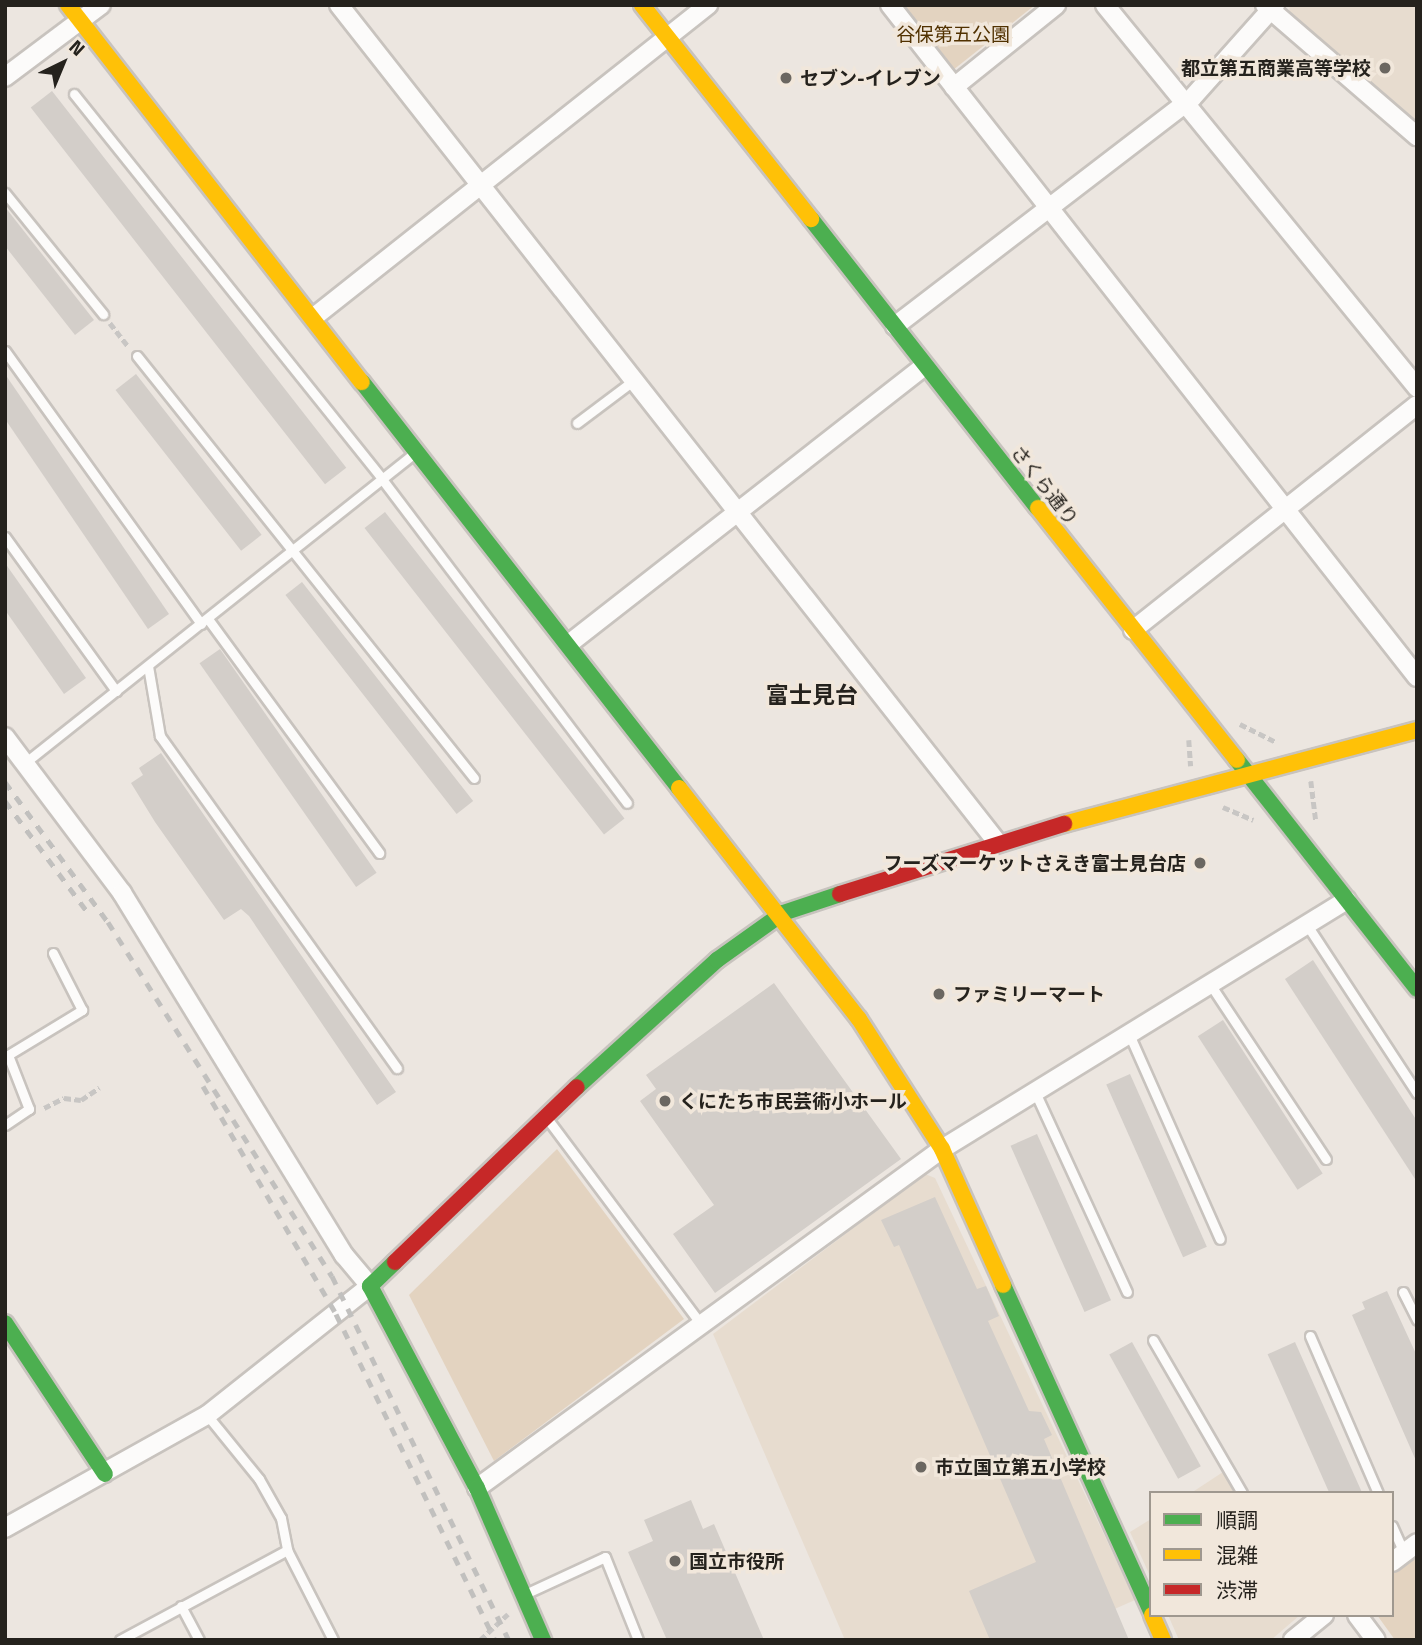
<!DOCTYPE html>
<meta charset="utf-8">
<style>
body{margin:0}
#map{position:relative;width:1422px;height:1645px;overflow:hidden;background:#ece6e0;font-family:"Titillium Web","Noto Sans JP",sans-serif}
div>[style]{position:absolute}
.built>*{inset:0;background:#e7dccf}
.green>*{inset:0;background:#e3d3c0}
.building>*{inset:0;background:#d3cec9;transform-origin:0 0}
.path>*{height:4.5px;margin-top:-2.25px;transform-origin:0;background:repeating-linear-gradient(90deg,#c8c6c4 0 7px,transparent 0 10.5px)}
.roads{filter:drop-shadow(2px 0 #c8c3be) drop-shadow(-2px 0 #c8c3be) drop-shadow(0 2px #c8c3be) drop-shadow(0 -2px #c8c3be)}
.lane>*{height:9px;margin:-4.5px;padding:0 4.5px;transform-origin:4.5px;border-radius:4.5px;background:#fcfbfa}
.street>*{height:18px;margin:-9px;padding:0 9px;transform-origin:9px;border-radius:9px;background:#fcfbfa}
.fast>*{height:16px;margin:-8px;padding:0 8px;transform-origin:8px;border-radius:8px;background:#4caf50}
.slow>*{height:16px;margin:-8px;padding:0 8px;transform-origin:8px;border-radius:8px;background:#ffc107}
.jam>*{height:16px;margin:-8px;padding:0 8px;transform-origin:8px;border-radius:8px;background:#c62828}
.rail>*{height:5px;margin-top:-2.5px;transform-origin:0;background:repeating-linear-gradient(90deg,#c1c0be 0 9px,transparent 0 18px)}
.dots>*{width:19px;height:19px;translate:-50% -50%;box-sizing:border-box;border:4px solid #f1e7db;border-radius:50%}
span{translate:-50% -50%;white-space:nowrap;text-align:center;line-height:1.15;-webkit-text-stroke:7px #f1e7db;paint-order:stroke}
.park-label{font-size:19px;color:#513100}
.poi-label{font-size:19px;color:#25221d;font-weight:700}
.right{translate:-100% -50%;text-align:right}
.left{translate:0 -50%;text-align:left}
.street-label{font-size:19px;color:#25221d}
.quarter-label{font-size:23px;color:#25221d;font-weight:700}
.frame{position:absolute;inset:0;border:7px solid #25221d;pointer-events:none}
.legend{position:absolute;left:1149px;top:1491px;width:245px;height:126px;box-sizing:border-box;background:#f1e7db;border:2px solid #9f988f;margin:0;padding:9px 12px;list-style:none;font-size:21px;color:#25221d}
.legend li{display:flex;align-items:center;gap:14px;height:35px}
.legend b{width:35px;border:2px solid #9f988f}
.north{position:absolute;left:28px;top:28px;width:70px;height:70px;-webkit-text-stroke:5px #f1e7db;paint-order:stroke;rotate:43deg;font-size:19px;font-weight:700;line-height:28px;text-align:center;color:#25221d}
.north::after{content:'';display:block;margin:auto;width:24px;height:32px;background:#25221d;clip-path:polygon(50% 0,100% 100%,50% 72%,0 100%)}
</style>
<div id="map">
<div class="built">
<div style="clip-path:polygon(1290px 5px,1417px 5px,1417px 123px,1289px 13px)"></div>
<div style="clip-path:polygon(925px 1174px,935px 1178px,1135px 1600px,1044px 1640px,845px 1640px,713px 1334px)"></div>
<div style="clip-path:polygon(1223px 1472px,1234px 1493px,1191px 1493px)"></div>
<div style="clip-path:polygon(1151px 1519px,1151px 1578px,1130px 1532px)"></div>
<div style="clip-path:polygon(1168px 1615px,1300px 1615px,1271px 1640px,1179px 1640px)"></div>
</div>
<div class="green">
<div style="clip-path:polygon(895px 5px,1035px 5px,948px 74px)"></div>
<div style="clip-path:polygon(557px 1149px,684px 1319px,494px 1461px,409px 1295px)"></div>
<div style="clip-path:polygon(1417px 1553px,1417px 1640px,1395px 1640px,1377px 1615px,1392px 1615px,1392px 1573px)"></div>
</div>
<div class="building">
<div style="left:52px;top:91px;width:478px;height:27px;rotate:52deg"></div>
<div style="clip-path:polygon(5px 207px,94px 320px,75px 335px,5px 246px)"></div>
<div style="clip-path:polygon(5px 374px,169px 614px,148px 629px,5px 419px)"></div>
<div style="left:136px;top:374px;width:204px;height:26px;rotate:52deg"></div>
<div style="left:385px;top:512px;width:389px;height:26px;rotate:52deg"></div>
<div style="clip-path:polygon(5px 563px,86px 678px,64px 694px,5px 610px)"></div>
<div style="left:302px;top:582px;width:278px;height:21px;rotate:52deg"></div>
<div style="left:220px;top:649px;width:273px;height:25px;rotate:55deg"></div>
<div style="clip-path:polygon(161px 753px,396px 1092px,377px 1105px,249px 916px,241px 909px,224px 920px,155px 822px,131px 783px,143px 775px,139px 768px)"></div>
<div style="clip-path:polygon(1313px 960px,1417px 1121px,1417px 1182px,1285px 979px)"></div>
<div style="clip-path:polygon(774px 983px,901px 1159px,715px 1293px,673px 1234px,714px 1205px,640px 1101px,656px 1089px,646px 1075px)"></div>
<div style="left:1223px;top:1020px;width:183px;height:30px;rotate:57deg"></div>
<div style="left:1130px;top:1074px;width:189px;height:26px;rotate:66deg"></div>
<div style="left:1037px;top:1134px;width:182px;height:29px;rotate:66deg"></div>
<div style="clip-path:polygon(935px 1197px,977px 1289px,986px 1286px,999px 1316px,988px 1321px,1029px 1411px,1041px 1412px,1052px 1435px,1044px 1439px,1129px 1640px,990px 1640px,969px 1591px,1036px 1562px,899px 1245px,894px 1247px,881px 1220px)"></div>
<div style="clip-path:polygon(1387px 1291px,1417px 1356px,1417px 1463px,1352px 1315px,1365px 1309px,1362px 1302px)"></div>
<div style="left:1132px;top:1342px;width:142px;height:26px;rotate:61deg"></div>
<div style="left:1295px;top:1342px;width:165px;height:30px;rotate:66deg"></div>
<div style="clip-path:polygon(691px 1500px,703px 1529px,714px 1524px,764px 1640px,667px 1640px,628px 1552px,653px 1541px,644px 1520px)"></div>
</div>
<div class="path">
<div style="left:110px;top:323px;width:29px;rotate:52deg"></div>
<div style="left:1240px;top:724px;width:40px;rotate:26.6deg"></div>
<div style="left:1189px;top:740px;width:26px;rotate:86deg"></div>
<div style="left:1311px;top:781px;width:40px;rotate:82.9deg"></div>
<div style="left:1223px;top:807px;width:33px;rotate:23deg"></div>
<div style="left:44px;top:1108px;width:22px;rotate:-27deg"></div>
<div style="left:64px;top:1098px;width:17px;rotate:7deg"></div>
<div style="left:81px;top:1100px;width:22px;rotate:-34deg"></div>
<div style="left:480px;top:1640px;width:38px;rotate:-43deg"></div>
</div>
<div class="roads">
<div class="lane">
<div style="left:74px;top:94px;width:493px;rotate:51.3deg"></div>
<div style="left:382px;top:479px;width:406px;rotate:52.9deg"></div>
<div style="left:5px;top:193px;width:156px;rotate:51deg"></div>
<div style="left:5px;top:351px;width:336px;rotate:54.3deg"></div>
<div style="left:137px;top:356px;width:540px;rotate:51.39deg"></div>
<div style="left:577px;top:423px;width:71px;rotate:-37deg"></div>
<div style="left:5px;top:537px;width:190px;rotate:54.2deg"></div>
<div style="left:208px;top:619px;width:290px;rotate:53.8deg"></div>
<div style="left:148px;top:666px;width:71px;rotate:80.3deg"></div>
<div style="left:160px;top:736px;width:408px;rotate:54.5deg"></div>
<div style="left:26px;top:762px;width:496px;rotate:-38.5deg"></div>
<div style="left:1307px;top:925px;width:201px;rotate:56.8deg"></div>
<div style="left:1210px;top:984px;width:210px;rotate:56.5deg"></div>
<div style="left:1129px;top:1034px;width:224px;rotate:66.1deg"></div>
<div style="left:1035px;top:1092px;width:220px;rotate:65.3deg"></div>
<div style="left:549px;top:1121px;width:254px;rotate:53.2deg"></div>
<div style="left:5px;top:1125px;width:29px;rotate:-34deg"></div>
<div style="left:29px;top:1109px;width:58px;rotate:-111.3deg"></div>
<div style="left:8px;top:1055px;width:87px;rotate:-31.3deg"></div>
<div style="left:82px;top:1010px;width:64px;rotate:-117deg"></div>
<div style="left:1403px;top:1292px;width:31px;rotate:63deg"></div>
<div style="left:1310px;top:1336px;width:171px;rotate:66.6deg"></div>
<div style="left:1153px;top:1340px;width:177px;rotate:59.8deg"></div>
<div style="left:207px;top:1415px;width:82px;rotate:50.9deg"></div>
<div style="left:259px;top:1479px;width:45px;rotate:60.6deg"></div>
<div style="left:281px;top:1518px;width:33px;rotate:79deg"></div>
<div style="left:287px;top:1550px;width:101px;rotate:62.9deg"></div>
<div style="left:1392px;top:1526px;width:30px;rotate:66deg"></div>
<div style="left:525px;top:1594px;width:88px;rotate:-24.8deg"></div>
<div style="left:605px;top:1557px;width:89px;rotate:68.3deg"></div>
<div style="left:181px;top:1606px;width:38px;rotate:62deg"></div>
<div style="left:120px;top:1640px;width:190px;rotate:-28.3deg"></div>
</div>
<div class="street">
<div style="left:339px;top:5px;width:1065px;rotate:51.83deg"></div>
<div style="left:890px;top:5px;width:854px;rotate:51.9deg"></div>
<div style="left:1105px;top:5px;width:494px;rotate:50.8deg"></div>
<div style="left:1265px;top:5px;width:201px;rotate:40.8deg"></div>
<div style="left:5px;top:77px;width:120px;rotate:-36.9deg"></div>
<div style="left:954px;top:87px;width:131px;rotate:-38.8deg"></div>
<div style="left:314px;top:317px;width:503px;rotate:-38.37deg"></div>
<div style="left:895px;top:326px;width:374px;rotate:-37.5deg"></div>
<div style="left:1192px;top:98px;width:125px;rotate:-48.3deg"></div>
<div style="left:1133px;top:630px;width:362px;rotate:-38.4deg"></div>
<div style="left:570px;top:643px;width:450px;rotate:-38deg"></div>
<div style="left:5px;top:737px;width:195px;rotate:53.1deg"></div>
<div style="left:122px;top:893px;width:425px;rotate:58.5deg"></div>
<div style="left:344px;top:1255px;width:40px;rotate:50deg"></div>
<div style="left:370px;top:1286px;width:208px;rotate:141.6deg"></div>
<div style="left:207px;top:1415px;width:231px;rotate:150.8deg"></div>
<div style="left:477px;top:1488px;width:575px;rotate:-36.09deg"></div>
<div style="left:942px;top:1149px;width:475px;rotate:-31.6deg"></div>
<div style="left:1392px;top:1562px;width:31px;rotate:-37deg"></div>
<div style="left:1357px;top:1615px;width:31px;rotate:53deg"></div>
<div style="left:1293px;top:1640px;width:40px;rotate:-39deg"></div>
</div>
<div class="fast">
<div style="left:811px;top:219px;width:367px;rotate:51.9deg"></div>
<div style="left:362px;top:382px;width:515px;rotate:52.02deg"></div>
<div style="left:1237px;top:760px;width:291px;rotate:51.8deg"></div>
<div style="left:577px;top:1087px;width:189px;rotate:-42.2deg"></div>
<div style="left:717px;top:960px;width:81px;rotate:-35.5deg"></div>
<div style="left:783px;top:913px;width:60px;rotate:-18.4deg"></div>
<div style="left:395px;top:1262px;width:35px;rotate:136deg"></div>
<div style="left:370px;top:1286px;width:229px;rotate:62.1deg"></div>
<div style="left:477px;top:1488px;width:166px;rotate:66.5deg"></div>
<div style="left:1003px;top:1285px;width:359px;rotate:65.6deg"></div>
<div style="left:5px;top:1323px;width:181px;rotate:56.5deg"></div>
</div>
<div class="slow">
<div style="left:68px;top:5px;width:478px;rotate:52.1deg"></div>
<div style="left:642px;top:5px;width:273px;rotate:51.7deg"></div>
<div style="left:1038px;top:508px;width:321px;rotate:51.7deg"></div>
<div style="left:679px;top:788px;width:293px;rotate:52.1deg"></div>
<div style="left:859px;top:1019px;width:154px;rotate:57.4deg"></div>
<div style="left:942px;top:1149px;width:149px;rotate:65.8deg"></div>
<div style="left:1064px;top:824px;width:365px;rotate:-14.9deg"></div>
<div style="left:1152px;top:1615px;width:27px;rotate:66deg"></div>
</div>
<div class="jam">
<div style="left:840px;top:894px;width:235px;rotate:-17.4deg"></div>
<div style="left:395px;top:1262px;width:252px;rotate:-43.9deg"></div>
</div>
</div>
<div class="rail">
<div style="left:5px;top:782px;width:174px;rotate:53.7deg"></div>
<div style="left:108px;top:922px;width:419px;rotate:57.7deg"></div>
<div style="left:332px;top:1276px;width:405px;rotate:64.1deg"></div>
<div style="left:5px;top:801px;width:141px;rotate:53.4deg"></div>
<div style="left:203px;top:1086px;width:264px;rotate:59.7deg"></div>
<div style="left:336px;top:1314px;width:363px;rotate:64deg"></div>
</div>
<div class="dots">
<div style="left:1385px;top:68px;background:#6b6761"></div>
<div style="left:786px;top:78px;background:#6b6761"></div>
<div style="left:1200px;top:863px;background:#6b6761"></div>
<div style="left:939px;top:994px;background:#6b6761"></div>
<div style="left:665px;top:1101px;background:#6b6761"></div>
<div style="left:921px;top:1467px;background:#6b6761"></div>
<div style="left:675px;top:1561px;background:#6b6761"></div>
</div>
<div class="park-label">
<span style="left:953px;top:34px">谷保第五公園</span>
</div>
<div class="poi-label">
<span class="right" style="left:1371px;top:68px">都立第五商業高等学校</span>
<span class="left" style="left:800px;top:78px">セブン-イレブン</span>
<span class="right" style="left:1186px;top:863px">フーズマーケットさえき富士見台店</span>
<span class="left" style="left:953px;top:994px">ファミリーマート</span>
<span class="left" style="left:679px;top:1101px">くにたち市民芸術小ホール</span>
<span class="left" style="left:935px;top:1467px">市立国立第五小学校</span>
<span class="left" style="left:689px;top:1561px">国立市役所</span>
</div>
<div class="street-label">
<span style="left:1045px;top:485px;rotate:52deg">さくら通り</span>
</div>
<div class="quarter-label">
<span style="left:812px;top:695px">富士見台</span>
</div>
<div class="frame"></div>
<ul class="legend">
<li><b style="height:9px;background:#4caf50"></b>順調</li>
<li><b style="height:9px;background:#ffc107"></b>混雑</li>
<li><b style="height:9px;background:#c62828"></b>渋滞</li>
</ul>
<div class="north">N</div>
</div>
